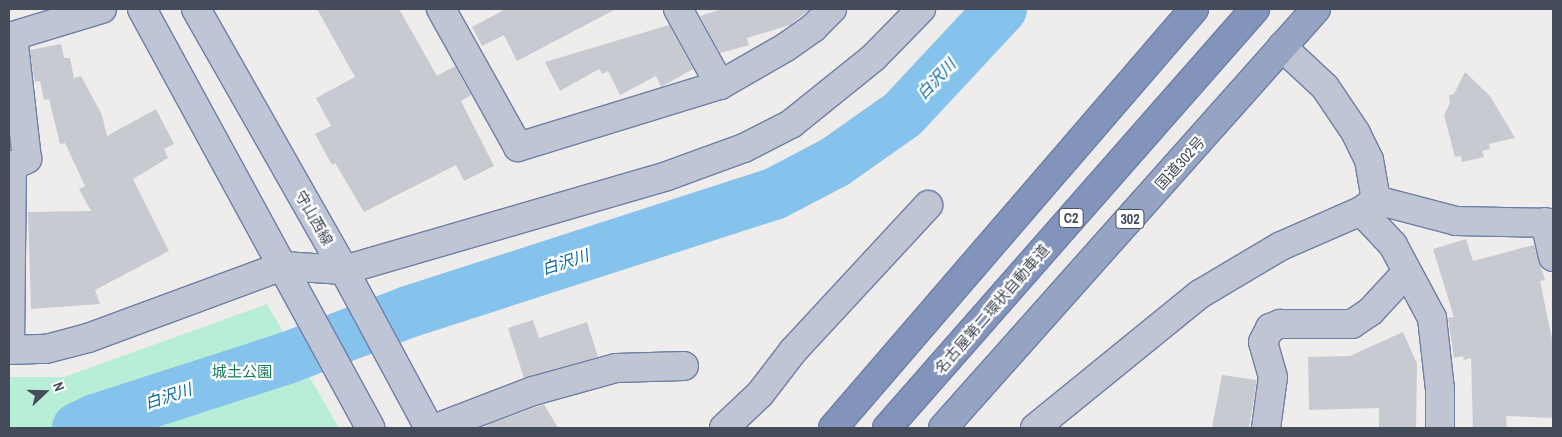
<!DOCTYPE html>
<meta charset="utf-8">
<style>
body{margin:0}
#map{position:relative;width:1562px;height:437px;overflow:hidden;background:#efecec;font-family:"Archivo Narrow","Noto Sans JP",sans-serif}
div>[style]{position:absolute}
.green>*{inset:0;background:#b8eed7}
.river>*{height:52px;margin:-26px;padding:0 26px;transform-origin:26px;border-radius:26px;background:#85c3ec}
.building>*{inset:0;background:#c8cad2}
.roads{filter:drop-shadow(1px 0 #6e7fa8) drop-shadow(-1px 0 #6e7fa8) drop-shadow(0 1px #6e7fa8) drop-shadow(0 -1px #6e7fa8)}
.minor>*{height:28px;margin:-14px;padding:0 14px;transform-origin:14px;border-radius:14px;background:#bfc5d2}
.tertiary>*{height:28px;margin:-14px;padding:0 14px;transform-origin:14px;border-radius:14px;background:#bfc5d2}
.secondary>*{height:28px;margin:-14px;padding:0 14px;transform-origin:14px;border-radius:14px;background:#bec5d6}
.trunk>*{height:28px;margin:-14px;padding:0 14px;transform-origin:14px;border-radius:14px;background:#96a4c4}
.motorway>*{height:28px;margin:-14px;padding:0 14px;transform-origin:14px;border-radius:14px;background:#8294bc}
span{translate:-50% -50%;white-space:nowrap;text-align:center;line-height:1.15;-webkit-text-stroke:4.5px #fff;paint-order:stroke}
.shield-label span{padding:1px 4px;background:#fff;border:1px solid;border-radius:4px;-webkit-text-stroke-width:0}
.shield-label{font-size:14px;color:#444b59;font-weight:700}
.street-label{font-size:15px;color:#444b59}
.park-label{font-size:15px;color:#157a5a}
.water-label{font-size:16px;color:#0b69a6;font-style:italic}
.frame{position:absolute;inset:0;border:10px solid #444b59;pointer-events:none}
.north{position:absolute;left:20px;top:367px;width:50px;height:50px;-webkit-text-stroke:4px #fff;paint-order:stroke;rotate:69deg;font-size:14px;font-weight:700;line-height:20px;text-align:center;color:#444b59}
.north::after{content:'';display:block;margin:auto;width:18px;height:22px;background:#444b59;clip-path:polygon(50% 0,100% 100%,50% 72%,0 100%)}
</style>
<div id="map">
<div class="green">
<div style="clip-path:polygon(267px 304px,339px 428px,9px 428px,9px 377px,64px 377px)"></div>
</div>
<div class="river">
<div style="left:78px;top:428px;width:19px;rotate:-25deg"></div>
<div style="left:95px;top:420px;width:202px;rotate:-17.9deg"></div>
<div style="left:287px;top:358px;width:129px;rotate:-20.8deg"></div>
<div style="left:408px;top:312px;width:385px;rotate:-17.9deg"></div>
<div style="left:774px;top:194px;width:69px;rotate:-27.7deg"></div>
<div style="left:835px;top:162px;width:83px;rotate:-35.2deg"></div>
<div style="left:903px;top:114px;width:144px;rotate:-47deg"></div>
</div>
<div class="building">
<div style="clip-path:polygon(317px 9px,399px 9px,437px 76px,455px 66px,471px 95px,461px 101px,494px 166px,464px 181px,456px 165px,364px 212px,335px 163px,332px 165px,315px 134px,331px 126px,316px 98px,355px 77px)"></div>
<div style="clip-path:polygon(506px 9px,616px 9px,517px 61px,504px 35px,482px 46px,472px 27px)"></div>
<div style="clip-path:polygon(722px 9px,810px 9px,790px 25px,747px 38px,749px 45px,720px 53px,700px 16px)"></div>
<div style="clip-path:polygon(669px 25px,693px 69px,661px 87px,656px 76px,620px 95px,608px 71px,602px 74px,599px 69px,560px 91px,545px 62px)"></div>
<div style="clip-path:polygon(61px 44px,64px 58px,70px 58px,74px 78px,81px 76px,102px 115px,107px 136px,156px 109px,174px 144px,164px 149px,168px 158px,133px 179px,169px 251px,95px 290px,100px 304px,31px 309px,28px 212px,91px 211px,79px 189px,85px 186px,65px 143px,60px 144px,49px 99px,44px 100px,40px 81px,35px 82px,33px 73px,30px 50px)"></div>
<div style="clip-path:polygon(1465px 72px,1490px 96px,1515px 138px,1489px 144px,1490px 149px,1482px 151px,1484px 157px,1462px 162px,1461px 156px,1455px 157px,1444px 115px,1450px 103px,1449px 95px,1454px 94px)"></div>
<div style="clip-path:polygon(1466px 239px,1473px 261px,1534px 245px,1545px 280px,1540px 281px,1553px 344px,1553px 418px,1506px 416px,1507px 428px,1473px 428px,1471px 358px,1464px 360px,1463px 356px,1454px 358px,1448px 318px,1454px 317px,1433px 249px)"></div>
<div style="clip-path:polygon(533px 320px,539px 338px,587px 322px,598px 357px,524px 378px,508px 328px)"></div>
<div style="clip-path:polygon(1403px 332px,1417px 364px,1416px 428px,1379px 428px,1379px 408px,1309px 410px,1308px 357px,1350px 356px)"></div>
<div style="clip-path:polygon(1222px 375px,1257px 380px,1249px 428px,1212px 428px)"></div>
<div style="clip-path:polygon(544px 404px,558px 428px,483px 428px,492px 423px)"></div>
</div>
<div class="roads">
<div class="minor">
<div style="left:441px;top:9px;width:158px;rotate:60.8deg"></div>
<div style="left:518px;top:147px;width:211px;rotate:-17.1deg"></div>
<div style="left:720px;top:85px;width:76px;rotate:-29.9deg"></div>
<div style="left:786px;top:47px;width:33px;rotate:-35deg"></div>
<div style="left:813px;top:28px;width:27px;rotate:-45deg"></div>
<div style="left:678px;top:9px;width:87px;rotate:61.1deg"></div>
<div style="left:9px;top:37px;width:97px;rotate:-16.8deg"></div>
<div style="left:1376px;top:200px;width:83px;rotate:14.7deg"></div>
<div style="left:1456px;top:221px;width:97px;rotate:1.2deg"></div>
<div style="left:1361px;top:211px;width:47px;rotate:46.7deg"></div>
<div style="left:1393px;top:245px;width:83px;rotate:61.9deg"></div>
<div style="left:1432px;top:318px;width:71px;rotate:83.6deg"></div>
<div style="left:1440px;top:389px;width:39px;rotate:90deg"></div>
<div style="left:1545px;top:222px;width:36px;rotate:77deg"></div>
<div style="left:283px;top:266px;width:61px;rotate:3.8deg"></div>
<div style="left:344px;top:270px;width:336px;rotate:-16.2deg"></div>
<div style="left:667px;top:176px;width:82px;rotate:-20deg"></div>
<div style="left:744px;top:148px;width:53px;rotate:-27.1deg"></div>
<div style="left:791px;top:124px;width:105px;rotate:-38.8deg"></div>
<div style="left:873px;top:58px;width:69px;rotate:-45.6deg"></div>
<div style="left:10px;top:350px;width:184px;rotate:-89.4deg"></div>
<div style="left:12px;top:166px;width:17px;rotate:-25deg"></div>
<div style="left:27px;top:159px;width:123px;rotate:-96.5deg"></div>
<div style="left:436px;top:428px;width:104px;rotate:-20.9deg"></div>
<div style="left:533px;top:391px;width:86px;rotate:-15.5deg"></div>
<div style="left:616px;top:368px;width:68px;rotate:-1.7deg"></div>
<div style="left:724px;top:428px;width:50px;rotate:-43.4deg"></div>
<div style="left:760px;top:394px;width:54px;rotate:-52.5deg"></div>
<div style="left:793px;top:351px;width:199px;rotate:-47.2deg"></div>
<div style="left:1266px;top:428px;width:51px;rotate:-82.2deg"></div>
<div style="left:1273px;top:377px;width:36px;rotate:-106deg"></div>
<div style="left:1263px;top:342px;width:16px;rotate:-63deg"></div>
<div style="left:1270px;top:328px;width:11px;rotate:-22deg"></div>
<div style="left:1280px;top:324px;width:72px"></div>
<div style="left:1352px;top:324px;width:23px;rotate:-34deg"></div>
<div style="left:1371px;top:311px;width:53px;rotate:-47.3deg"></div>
</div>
<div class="tertiary">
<div style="left:9px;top:350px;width:37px;rotate:-2deg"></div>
<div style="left:46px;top:349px;width:43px;rotate:-14.7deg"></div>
<div style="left:88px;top:338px;width:208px;rotate:-20.3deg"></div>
<div style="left:1035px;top:428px;width:213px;rotate:-39.1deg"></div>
<div style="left:1200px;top:294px;width:94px;rotate:-30.7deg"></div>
<div style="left:1281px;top:246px;width:87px;rotate:-23.6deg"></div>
<div style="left:1361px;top:211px;width:19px;rotate:-36deg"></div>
<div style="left:1376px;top:200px;width:41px;rotate:-99.9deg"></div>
<div style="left:1369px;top:160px;width:30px;rotate:-116deg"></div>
<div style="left:1356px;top:133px;width:55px;rotate:-124deg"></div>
<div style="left:1325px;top:87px;width:59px;rotate:-137.1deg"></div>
</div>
<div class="secondary">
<div style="left:142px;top:9px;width:477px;rotate:61.4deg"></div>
<div style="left:196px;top:9px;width:300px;rotate:60.4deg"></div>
<div style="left:344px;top:270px;width:179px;rotate:61.7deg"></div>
</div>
<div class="trunk">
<div style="left:943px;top:428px;width:561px;rotate:-48.32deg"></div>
</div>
<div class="motorway">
<div style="left:833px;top:428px;width:553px;rotate:-49.25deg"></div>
<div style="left:887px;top:428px;width:558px;rotate:-48.71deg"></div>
</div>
</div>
<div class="shield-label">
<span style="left:1071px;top:218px">C2</span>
<span style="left:1130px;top:219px">302</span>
</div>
<div class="street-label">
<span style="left:1180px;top:163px;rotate:-48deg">国道302号</span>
<span style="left:314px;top:218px;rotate:60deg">守山西線</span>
<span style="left:992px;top:309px;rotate:-49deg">名古屋第二環状自動車道</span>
</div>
<div class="park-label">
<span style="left:242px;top:372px">城土公園</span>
</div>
<div class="water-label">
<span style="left:936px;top:79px;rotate:-47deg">白沢川</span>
<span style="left:565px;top:262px;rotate:-18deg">白沢川</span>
<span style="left:168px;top:396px;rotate:-18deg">白沢川</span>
</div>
<div class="frame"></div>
<div class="north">N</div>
</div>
